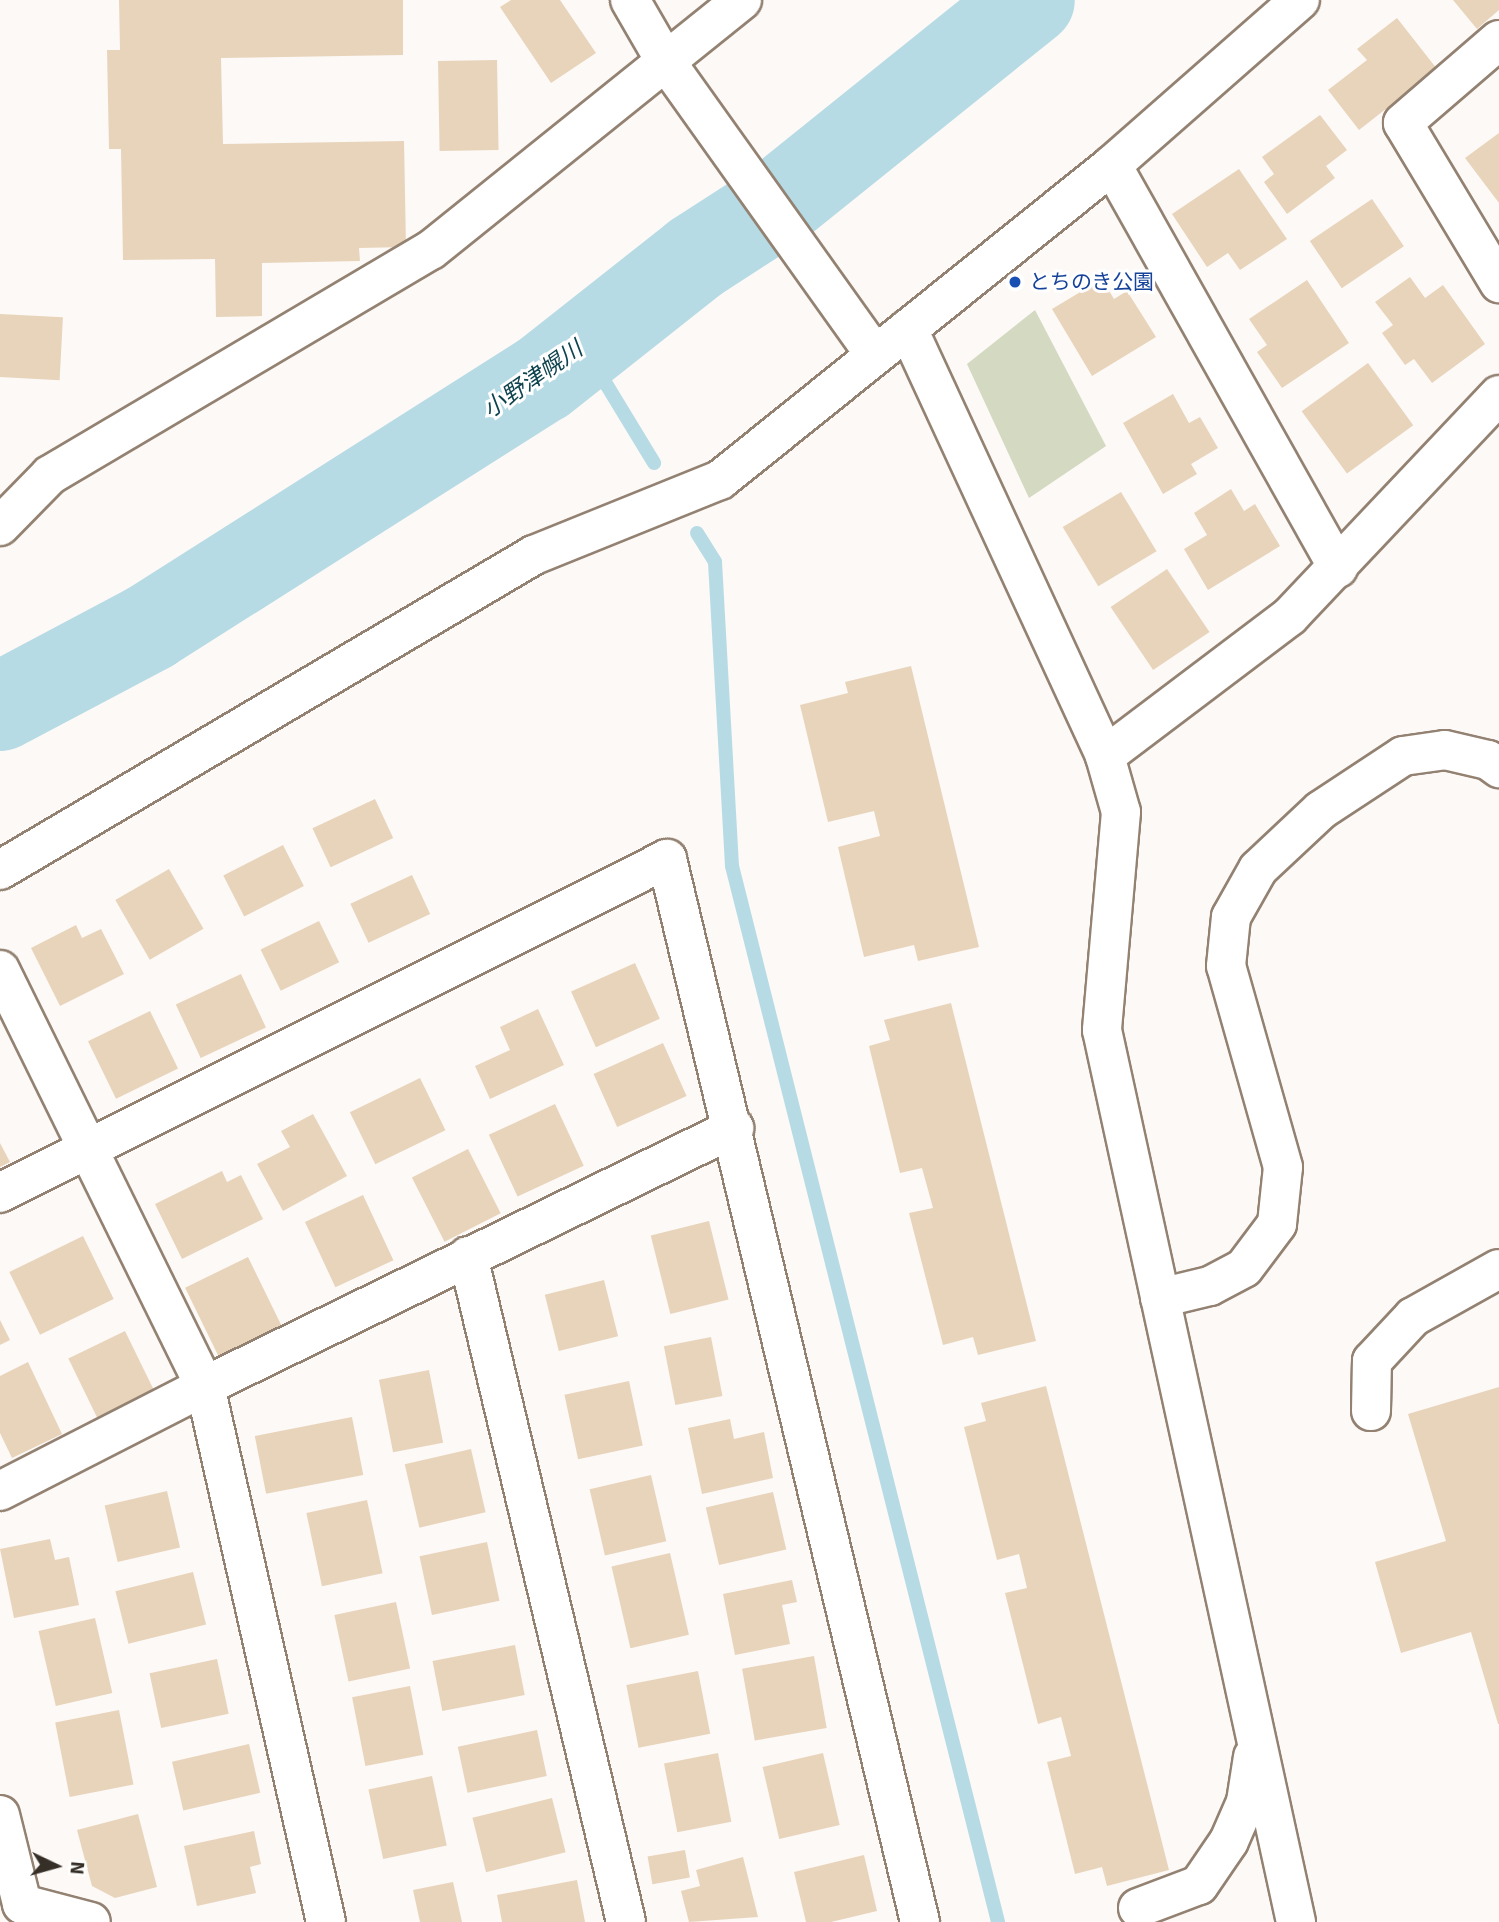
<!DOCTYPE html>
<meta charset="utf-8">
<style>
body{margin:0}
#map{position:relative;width:1499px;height:1922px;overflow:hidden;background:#fdf9f6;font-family:Signika,"Noto Sans JP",sans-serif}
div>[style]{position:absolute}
.green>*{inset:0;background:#d4d9c1}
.stream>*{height:14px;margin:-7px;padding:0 7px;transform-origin:7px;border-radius:7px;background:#b7dbe5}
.river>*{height:89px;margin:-44.5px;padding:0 44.5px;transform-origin:44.5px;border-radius:44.5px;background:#b7dbe5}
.building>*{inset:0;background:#e8d4bb;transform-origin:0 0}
.roads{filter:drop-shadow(2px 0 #938272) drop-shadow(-2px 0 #938272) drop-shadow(0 2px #938272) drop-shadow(0 -2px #938272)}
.minor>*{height:38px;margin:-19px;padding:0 19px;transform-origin:19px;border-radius:19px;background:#fff}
.dots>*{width:19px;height:19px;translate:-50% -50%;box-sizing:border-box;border:4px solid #fff;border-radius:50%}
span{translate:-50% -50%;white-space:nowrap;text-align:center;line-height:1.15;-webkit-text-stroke:6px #fff;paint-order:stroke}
.transit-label{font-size:21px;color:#164399}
.left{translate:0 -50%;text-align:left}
.water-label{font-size:23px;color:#0e434e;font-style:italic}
.north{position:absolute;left:21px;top:1831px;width:70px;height:70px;-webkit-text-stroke:5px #fff;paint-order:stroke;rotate:95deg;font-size:19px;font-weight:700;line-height:28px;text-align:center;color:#362f28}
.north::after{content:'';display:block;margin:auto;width:24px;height:32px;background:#362f28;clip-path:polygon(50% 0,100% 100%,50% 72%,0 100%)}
</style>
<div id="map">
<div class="green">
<div style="clip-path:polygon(1035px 310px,1106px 446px,1029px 498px,967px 364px)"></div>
</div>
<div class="stream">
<div style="left:583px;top:346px;width:137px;rotate:58.7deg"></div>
<div style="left:697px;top:533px;width:34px;rotate:58deg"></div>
<div style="left:715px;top:562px;width:304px;rotate:86.8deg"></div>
<div style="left:732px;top:866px;width:1089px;rotate:75.86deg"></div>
</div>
<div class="river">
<div style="left:0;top:706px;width:169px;rotate:-27.9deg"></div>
<div style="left:149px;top:627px;width:465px;rotate:-32.4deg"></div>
<div style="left:542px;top:378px;width:195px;rotate:-38.3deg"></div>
<div style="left:695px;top:257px;width:90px;rotate:-32.8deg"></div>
<div style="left:771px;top:208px;width:332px;rotate:-38.8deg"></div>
</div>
<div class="building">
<div style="clip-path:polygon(119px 0,403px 0,403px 55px,221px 58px,223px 144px,404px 141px,406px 247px,359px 248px,360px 261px,262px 263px,262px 316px,216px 317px,215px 259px,123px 260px,121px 149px,109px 149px,107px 50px,120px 50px)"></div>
<div style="clip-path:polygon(511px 0,560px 0,596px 53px,551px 83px,500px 7px)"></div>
<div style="clip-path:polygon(1453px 0,1499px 0,1499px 10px,1477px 29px)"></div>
<div style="clip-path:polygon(1397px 18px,1437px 69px,1359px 130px,1328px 90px,1367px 60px,1357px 49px)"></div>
<div style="left:497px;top:60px;width:90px;height:59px;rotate:89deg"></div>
<div style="clip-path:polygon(1320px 115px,1347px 150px,1326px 166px,1335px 178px,1287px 214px,1264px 182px,1274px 174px,1262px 157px)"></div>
<div style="clip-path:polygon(1499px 133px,1499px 203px,1465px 158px)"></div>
<div style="clip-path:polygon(1239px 169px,1287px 239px,1240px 270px,1228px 253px,1207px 267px,1172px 214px)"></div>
<div style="left:1372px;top:199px;width:57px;height:75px;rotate:56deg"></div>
<div style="clip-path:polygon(1410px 277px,1425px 298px,1443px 285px,1485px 344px,1432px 383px,1414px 359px,1405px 365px,1382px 333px,1393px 325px,1375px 302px)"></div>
<div style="clip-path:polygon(1102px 279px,1114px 299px,1127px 291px,1156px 337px,1092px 376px,1052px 309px)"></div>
<div style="clip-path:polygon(1307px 280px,1349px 343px,1282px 388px,1257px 352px,1267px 345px,1249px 319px)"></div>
<div style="left:0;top:314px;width:63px;height:63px;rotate:3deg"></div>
<div style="left:1368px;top:363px;width:77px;height:82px;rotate:54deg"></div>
<div style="clip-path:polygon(1173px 394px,1189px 423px,1200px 417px,1218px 448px,1191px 464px,1197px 474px,1163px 494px,1123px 423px)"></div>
<div style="clip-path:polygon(1231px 489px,1244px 511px,1255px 504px,1280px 546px,1208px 590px,1184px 549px,1207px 535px,1194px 513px)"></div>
<div style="left:1121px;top:492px;width:69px;height:68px;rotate:59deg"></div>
<div style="left:1167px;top:569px;width:76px;height:68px;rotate:56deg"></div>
<div style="clip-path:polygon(911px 666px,979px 947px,918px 961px,914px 945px,864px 957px,838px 847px,880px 836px,874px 811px,828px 822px,800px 705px,848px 693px,845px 682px)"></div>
<div style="left:375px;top:799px;width:43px;height:69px;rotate:65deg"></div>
<div style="left:283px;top:845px;width:46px;height:67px;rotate:63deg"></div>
<div style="left:169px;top:869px;width:69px;height:62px;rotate:60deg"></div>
<div style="left:412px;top:875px;width:43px;height:68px;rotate:65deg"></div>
<div style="left:319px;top:921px;width:46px;height:65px;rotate:64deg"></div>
<div style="clip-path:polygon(76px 925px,82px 938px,101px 929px,124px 974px,60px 1006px,31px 948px)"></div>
<div style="left:635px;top:963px;width:61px;height:70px;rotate:66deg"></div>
<div style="left:241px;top:974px;width:59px;height:72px;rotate:65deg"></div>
<div style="clip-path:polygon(951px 1003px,1036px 1341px,978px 1355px,973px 1337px,943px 1345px,909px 1213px,933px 1208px,922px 1168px,900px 1173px,869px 1046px,890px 1040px,884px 1020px)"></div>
<div style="clip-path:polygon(538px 1009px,564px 1065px,490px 1099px,475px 1066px,510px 1050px,500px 1027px)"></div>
<div style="left:150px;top:1011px;width:64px;height:69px;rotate:64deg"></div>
<div style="left:663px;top:1043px;width:58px;height:76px;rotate:66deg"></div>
<div style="left:420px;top:1078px;width:58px;height:78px;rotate:64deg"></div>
<div style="left:555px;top:1104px;width:68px;height:73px;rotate:65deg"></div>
<div style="clip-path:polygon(313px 1114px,347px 1176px,283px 1211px,257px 1164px,290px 1147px,281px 1131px)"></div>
<div style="clip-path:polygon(0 1143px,10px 1162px,0 1167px)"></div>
<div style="left:468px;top:1149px;width:72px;height:63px;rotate:63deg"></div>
<div style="clip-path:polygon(222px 1171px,227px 1182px,241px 1175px,263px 1219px,182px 1259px,155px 1204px)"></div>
<div style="left:363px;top:1195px;width:72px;height:64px;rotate:65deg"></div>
<div style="left:709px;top:1221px;width:81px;height:60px;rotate:76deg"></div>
<div style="left:83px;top:1236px;width:70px;height:82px;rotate:64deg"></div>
<div style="left:248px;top:1257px;width:76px;height:70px;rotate:64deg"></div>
<div style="left:604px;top:1280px;width:58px;height:61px;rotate:76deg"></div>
<div style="clip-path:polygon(0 1320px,10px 1340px,0 1345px)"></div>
<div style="left:125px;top:1331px;width:73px;height:63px;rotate:64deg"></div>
<div style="left:711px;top:1337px;width:60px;height:48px;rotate:79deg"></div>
<div style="clip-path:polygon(28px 1362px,62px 1434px,12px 1458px,0 1433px,0 1376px)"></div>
<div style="left:429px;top:1370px;width:74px;height:51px;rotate:79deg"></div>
<div style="left:629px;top:1381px;width:66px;height:66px;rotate:78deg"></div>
<div style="clip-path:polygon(1046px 1386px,1169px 1870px,1107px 1886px,1102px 1867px,1075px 1874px,1047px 1762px,1071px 1756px,1061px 1717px,1038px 1724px,1005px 1593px,1027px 1588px,1019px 1554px,997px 1560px,964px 1427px,986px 1421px,981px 1403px)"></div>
<div style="clip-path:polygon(1499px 1387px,1499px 1724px,1498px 1724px,1471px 1632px,1401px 1653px,1375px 1562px,1446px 1541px,1408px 1414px)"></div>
<div style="left:352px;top:1417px;width:59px;height:99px;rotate:79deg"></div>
<div style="clip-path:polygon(730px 1419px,734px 1439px,764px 1432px,773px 1478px,702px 1494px,688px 1428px)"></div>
<div style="left:471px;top:1449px;width:65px;height:68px;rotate:77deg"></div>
<div style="left:651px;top:1475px;width:68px;height:63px;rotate:77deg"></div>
<div style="left:167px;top:1491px;width:58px;height:64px;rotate:77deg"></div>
<div style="left:773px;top:1492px;width:59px;height:69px;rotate:77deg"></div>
<div style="left:367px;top:1500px;width:75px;height:62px;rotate:78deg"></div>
<div style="clip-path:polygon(50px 1539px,55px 1560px,69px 1557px,79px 1605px,14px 1618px,0 1549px)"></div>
<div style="left:487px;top:1542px;width:60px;height:69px;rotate:78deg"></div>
<div style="left:670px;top:1553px;width:84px;height:60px;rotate:77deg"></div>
<div style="left:193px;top:1572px;width:54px;height:80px;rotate:76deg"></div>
<div style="clip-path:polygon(792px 1580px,797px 1602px,782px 1605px,790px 1644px,735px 1655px,723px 1594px)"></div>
<div style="left:396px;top:1602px;width:68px;height:63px;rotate:78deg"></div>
<div style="left:95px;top:1618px;width:77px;height:58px;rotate:77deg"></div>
<div style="left:515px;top:1645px;width:51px;height:84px;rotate:79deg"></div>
<div style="left:814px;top:1656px;width:73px;height:73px;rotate:80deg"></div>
<div style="left:217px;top:1659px;width:56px;height:69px;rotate:78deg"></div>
<div style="left:698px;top:1671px;width:64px;height:73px;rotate:79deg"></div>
<div style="left:410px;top:1686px;width:70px;height:59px;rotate:79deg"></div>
<div style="left:119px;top:1710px;width:76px;height:65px;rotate:79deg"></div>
<div style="left:537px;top:1730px;width:47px;height:81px;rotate:78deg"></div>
<div style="left:249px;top:1744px;width:50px;height:79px;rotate:77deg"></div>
<div style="left:718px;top:1753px;width:70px;height:55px;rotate:79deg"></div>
<div style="left:823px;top:1753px;width:74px;height:62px;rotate:77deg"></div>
<div style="left:432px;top:1776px;width:71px;height:65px;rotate:78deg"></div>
<div style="left:552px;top:1798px;width:56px;height:82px;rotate:76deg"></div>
<div style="clip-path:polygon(138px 1814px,157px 1887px,115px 1898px,92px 1886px,77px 1830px)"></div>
<div style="clip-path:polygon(254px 1831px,261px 1864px,250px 1867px,256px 1893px,197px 1906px,184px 1846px)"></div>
<div style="left:685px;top:1850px;width:28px;height:38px;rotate:80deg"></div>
<div style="clip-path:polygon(864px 1855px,877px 1911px,831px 1922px,806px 1922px,794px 1872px)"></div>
<div style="clip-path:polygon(743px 1857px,758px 1917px,689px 1922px,681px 1891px,700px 1886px,696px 1870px)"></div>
<div style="clip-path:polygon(577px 1880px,585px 1922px,502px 1922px,497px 1895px)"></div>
<div style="clip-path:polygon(453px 1882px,462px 1922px,420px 1922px,413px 1890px)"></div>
</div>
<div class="roads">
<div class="minor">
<div style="left:630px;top:0;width:68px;rotate:60deg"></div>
<div style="left:664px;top:59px;width:361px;rotate:54.5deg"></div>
<div style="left:1499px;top:40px;width:127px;rotate:139.2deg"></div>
<div style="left:1403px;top:123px;width:187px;rotate:59deg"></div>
<div style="left:1112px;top:165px;width:462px;rotate:60.7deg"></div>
<div style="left:908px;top:329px;width:470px;rotate:65.2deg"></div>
<div style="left:1105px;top:756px;width:58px;rotate:74.1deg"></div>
<div style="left:1121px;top:812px;width:219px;rotate:95deg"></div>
<div style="left:1102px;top:1030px;width:913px;rotate:77.73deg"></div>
<div style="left:0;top:526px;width:71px;rotate:-45.6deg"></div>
<div style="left:50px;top:475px;width:442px;rotate:-30.6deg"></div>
<div style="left:431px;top:250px;width:399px;rotate:-38.8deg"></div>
<div style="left:1105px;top:756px;width:232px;rotate:-37.1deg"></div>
<div style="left:1290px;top:616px;width:304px;rotate:-46.6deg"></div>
<div style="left:0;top:870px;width:620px;rotate:-30.54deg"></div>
<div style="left:534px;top:555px;width:201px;rotate:-22deg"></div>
<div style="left:720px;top:480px;width:503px;rotate:-38.78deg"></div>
<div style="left:1112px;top:165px;width:250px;rotate:-41.3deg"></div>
<div style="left:0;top:970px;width:464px;rotate:63.8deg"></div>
<div style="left:205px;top:1386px;width:549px;rotate:77.28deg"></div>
<div style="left:0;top:1193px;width:746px;rotate:-26.6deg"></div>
<div style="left:667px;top:859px;width:1093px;rotate:76.61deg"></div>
<div style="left:468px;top:1256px;width:684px;rotate:76.65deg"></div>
<div style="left:1160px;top:1298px;width:51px;rotate:-13.5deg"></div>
<div style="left:1210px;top:1286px;width:38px;rotate:-28deg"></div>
<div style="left:1244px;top:1268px;width:55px;rotate:-53.1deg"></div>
<div style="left:1277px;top:1224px;width:57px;rotate:-84deg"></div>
<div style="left:1283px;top:1167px;width:209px;rotate:-105.8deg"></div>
<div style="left:1226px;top:966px;width:49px;rotate:-84.2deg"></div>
<div style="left:1231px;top:917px;width:55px;rotate:-60.6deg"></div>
<div style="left:1258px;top:869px;width:86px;rotate:-43.1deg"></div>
<div style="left:1321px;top:810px;width:98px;rotate:-33.4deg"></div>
<div style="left:1403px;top:756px;width:42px;rotate:-8.1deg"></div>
<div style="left:1445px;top:750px;width:44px;rotate:13.1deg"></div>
<div style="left:1488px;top:760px;width:14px;rotate:36deg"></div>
<div style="left:1371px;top:1411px;width:50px;rotate:-88.9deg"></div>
<div style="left:1372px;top:1361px;width:60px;rotate:-47deg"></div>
<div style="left:1413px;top:1317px;width:98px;rotate:-29.2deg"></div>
<div style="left:0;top:1491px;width:230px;rotate:-27.1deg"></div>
<div style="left:205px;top:1386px;width:589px;rotate:-26deg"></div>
<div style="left:0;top:1815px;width:92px;rotate:76.1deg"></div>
<div style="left:22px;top:1904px;width:71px;rotate:14.6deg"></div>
<div style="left:1138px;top:1908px;width:65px;rotate:-20.7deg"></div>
<div style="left:1199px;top:1885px;width:53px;rotate:-55.7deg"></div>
<div style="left:1229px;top:1841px;width:43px;rotate:-66.4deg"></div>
<div style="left:1246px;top:1802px;width:46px;rotate:-81.2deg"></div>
</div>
</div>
<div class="dots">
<div style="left:1015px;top:282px;background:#1a4fb4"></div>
</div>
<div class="transit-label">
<span class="left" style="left:1029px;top:282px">とちのき公園</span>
</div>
<div class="water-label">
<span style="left:533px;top:380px;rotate:-35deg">小野津幌川</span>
</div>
<div class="north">N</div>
</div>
